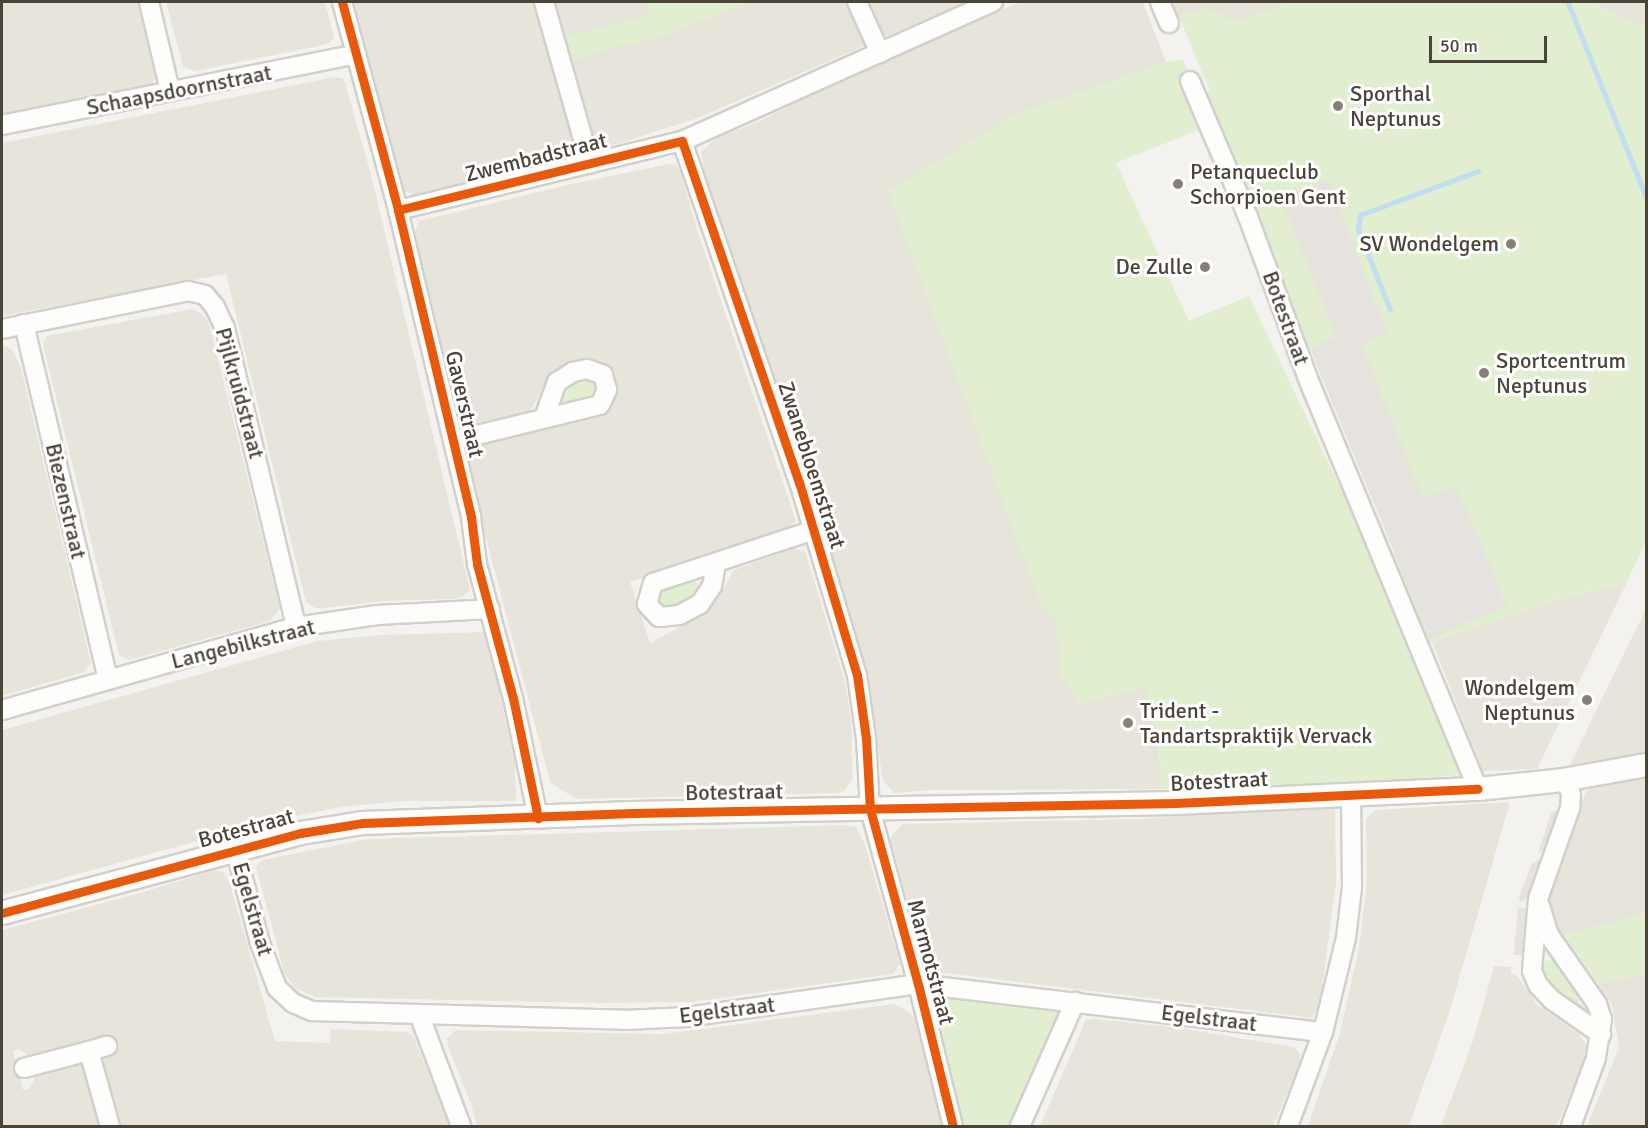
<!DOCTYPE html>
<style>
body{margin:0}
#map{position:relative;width:1648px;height:1128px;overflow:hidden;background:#f4f2ee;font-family:Signika,sans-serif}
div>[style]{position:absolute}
.residential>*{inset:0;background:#e7e4dc}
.green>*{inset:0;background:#e1eecf}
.parking>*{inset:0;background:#e6e3df;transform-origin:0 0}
.stream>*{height:4.5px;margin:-2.25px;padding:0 2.25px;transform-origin:2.25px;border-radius:2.25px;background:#c0ddf1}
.roads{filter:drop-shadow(2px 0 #d2d0cb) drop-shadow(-2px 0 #d2d0cb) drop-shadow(0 2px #d2d0cb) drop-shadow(0 -2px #d2d0cb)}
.minor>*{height:18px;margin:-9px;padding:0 9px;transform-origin:9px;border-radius:9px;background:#fdfdfc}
.tertiary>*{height:22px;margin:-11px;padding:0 11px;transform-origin:11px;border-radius:11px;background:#fdfdfc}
.cycleway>*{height:9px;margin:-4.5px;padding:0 4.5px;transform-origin:4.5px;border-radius:4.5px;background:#e8590c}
.dots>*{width:16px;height:16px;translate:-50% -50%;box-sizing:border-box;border:3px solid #fff;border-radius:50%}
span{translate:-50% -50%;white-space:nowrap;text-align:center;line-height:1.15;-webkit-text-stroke:6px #fff;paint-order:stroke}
.street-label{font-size:22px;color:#4b4439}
.poi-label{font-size:22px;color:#4b4439}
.left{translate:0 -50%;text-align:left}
.right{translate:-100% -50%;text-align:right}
.frame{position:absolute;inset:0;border:3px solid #4b4439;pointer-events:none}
.scale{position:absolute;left:1429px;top:36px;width:118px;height:27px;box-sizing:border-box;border:3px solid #4b4439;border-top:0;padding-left:8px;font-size:18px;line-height:21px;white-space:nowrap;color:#4b4439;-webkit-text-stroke:4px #fff;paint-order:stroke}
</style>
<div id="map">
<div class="residential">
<div style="clip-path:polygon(2px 2px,141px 2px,159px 73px,147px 88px,2px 116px)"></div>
<div style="clip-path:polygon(166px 2px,325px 2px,334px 37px,328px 44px,195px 71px,183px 67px)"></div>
<div style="clip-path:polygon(352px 2px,965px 2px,698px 118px,542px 168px,420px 199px,403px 190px)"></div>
<div style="clip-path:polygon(1022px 2px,1143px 2px,1166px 62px,1015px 115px,1061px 676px,1081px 704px,1146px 686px,1155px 721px,1163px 789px,933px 790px,894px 793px,883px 781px,870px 695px,856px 632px,704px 169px,701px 152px,716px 138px,760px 121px,912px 44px)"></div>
<div style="clip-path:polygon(1173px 2px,1293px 2px,1234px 22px,1207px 8px,1179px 17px)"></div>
<div style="clip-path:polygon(1587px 2px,1646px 2px,1646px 29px,1595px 5px)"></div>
<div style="clip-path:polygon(335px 77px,344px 79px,371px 175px,470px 590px,465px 595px,454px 599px,382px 601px,324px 608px,315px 608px,306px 602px,226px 274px,2px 316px,2px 143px)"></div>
<div style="clip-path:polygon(669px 164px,676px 165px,680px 171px,699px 236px,796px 521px,787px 530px,630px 582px,650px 643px,702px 615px,723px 589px,734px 570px,794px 549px,805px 551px,845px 682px,851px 720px,853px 778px,844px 791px,838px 793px,576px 799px,550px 782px,463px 450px,603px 412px,606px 371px,549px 382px,526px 416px,480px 426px,464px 427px,457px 418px,414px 234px,419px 221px,563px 186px)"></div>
<div style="clip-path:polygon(192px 309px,202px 314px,209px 323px,280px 609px,270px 621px,129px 660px,119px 655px,43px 344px,47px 336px)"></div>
<div style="clip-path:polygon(2px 344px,13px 351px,21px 368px,91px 663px,84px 672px,2px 696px)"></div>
<div style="clip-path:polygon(1627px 582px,1537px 769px,1483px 771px,1432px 642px,1558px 600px)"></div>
<div style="clip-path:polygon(1646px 609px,1646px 752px,1570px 765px,1607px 688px)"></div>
<div style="clip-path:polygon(487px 632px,515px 765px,516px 801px,401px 801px,341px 807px,266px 822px,2px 895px,2px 730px,318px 641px,379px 635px)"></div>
<div style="clip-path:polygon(1646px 778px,1646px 914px,1564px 935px,1550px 918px,1546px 899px,1586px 791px,1592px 788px)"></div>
<div style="clip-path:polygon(1510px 802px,1450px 1010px,1409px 1126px,1308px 1126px,1340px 1033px,1359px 948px,1367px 882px,1366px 819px,1376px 810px)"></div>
<div style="clip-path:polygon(1335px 805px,1336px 882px,1320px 1004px,1312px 1018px,929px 971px,922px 954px,890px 838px,902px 824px,1141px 819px)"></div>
<div style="clip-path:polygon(845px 825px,856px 827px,865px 845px,900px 964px,893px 974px,692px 1002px,593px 1003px,315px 997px,294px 987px,284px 972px,256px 867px,262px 860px,368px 839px)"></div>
<div style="clip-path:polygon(215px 870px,223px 872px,229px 881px,275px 1041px,330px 1043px,331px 1029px,406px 1032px,413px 1036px,446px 1115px,448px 1126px,118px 1126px,101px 1060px,117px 1044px,111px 1036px,31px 1057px,19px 1049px,13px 1051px,23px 1090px,30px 1088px,37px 1074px,74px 1063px,81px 1065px,87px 1072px,102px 1126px,2px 1126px,2px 930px,137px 894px)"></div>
<div style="clip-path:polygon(1494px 966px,1511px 967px,1511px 973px,1518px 977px,1538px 1006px,1579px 1034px,1587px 1045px,1578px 1079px,1556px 1126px,1441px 1126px,1473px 1041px)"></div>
<div style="clip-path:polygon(1646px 973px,1646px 1126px,1587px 1126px,1619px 1048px,1612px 1005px,1598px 984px)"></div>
<div style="clip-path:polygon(894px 1004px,907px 1010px,914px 1017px,946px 1126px,477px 1126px,471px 1104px,448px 1047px,447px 1038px,456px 1030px,663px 1034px)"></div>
<div style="clip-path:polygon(1094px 1019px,1172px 1027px,1294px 1047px,1300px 1054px,1300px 1062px,1273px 1126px,1040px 1126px,1086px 1020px)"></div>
</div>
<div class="green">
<div style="clip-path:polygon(645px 2px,751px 2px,658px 38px,604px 50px,571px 61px,564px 37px,649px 15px)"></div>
<div style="clip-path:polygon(1291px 2px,1587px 2px,1646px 29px,1646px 541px,1627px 582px,1558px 600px,1414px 648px,1461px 775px,1320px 786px,1163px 789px,1155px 721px,1146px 686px,1081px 704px,1061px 676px,1055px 617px,1042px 608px,888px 191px,1015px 115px,1166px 62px,1183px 60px,1209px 126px,1116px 163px,1189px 321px,1249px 296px,1375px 561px,1395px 554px,1207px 102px,1209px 89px,1179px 17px,1207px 8px,1234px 22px)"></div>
<div style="clip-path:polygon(587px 377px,599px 386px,596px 399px,563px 403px,560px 398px,562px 390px)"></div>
<div style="clip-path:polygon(695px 581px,701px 589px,700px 597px,666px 611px,656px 601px,660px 592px)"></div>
<div style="clip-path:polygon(1646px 914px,1646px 973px,1598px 984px,1564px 935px)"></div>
<div style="clip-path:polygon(1552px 960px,1560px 961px,1578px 991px,1581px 998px,1577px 1004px,1557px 995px,1540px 973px,1540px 966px,1544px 961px)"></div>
<div style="clip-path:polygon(960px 997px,1054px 1009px,1060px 1015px,1016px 1126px,957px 1126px,931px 1003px,937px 998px)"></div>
</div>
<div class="parking">
<div style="clip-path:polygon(1329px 180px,1387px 333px,1362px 345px,1411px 469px,1424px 498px,1456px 486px,1507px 606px,1430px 639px,1311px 350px,1336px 336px,1281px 198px)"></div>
<div style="clip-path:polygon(1291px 337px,1319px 410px,1305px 403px,1285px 354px)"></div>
<div style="clip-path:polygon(1565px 806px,1549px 848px,1538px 853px,1551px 813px)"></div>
<div style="clip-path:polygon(1546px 857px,1531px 897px,1520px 902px,1519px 896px,1532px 863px)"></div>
<div style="left:1518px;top:907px;width:12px;height:48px;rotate:5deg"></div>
</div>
<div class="stream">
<div style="left:1568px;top:2px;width:209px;rotate:68.1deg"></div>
<div style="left:1390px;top:310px;width:87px;rotate:-111.6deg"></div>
<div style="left:1358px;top:229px;width:14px;rotate:-82deg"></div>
<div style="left:1360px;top:215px;width:126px;rotate:-20.4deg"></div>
</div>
<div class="roads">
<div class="minor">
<div style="left:149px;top:2px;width:91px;rotate:76.7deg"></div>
<div style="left:342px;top:2px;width:215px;rotate:74.9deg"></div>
<div style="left:398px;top:210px;width:316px;rotate:76.6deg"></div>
<div style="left:471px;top:517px;width:47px;rotate:82.7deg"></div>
<div style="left:477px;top:564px;width:139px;rotate:75deg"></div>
<div style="left:513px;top:698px;width:123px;rotate:78.2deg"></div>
<div style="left:544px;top:2px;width:168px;rotate:74.1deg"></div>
<div style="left:857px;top:2px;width:56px;rotate:65.7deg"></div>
<div style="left:1160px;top:2px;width:23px;rotate:67deg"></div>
<div style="left:1190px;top:81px;width:148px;rotate:66.9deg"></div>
<div style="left:1248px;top:217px;width:180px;rotate:69.6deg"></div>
<div style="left:1311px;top:386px;width:436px;rotate:67.5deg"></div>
<div style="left:2px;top:125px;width:361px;rotate:-11.3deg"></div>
<div style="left:682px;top:141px;width:361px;rotate:71.1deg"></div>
<div style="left:799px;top:482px;width:202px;rotate:73.3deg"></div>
<div style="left:857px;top:675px;width:64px;rotate:81.9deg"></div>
<div style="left:866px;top:738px;width:71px;rotate:86.8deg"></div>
<div style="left:870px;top:809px;width:181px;rotate:74.7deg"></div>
<div style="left:918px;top:984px;width:146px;rotate:76.2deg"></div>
<div style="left:398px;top:210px;width:292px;rotate:-13.7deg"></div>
<div style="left:682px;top:141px;width:341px;rotate:-24.1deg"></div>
<div style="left:24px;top:324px;width:365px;rotate:76.7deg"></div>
<div style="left:2px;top:329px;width:190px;rotate:-11.5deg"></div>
<div style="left:188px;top:291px;width:17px;rotate:13deg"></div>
<div style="left:205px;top:295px;width:16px;rotate:50deg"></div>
<div style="left:215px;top:307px;width:23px;rotate:65deg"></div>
<div style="left:225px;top:328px;width:307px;rotate:76.6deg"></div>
<div style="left:453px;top:441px;width:151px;rotate:-13.8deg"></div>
<div style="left:600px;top:405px;width:17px;rotate:-65deg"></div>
<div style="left:607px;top:390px;width:16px;rotate:-105deg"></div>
<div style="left:603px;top:375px;width:17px;rotate:-159deg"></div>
<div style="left:587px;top:369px;width:14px;rotate:168deg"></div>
<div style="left:573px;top:372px;width:19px;rotate:148deg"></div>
<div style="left:557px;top:382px;width:37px;rotate:110deg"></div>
<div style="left:716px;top:564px;width:22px;rotate:100deg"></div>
<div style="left:712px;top:586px;width:22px;rotate:124deg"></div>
<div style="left:700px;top:604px;width:24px;rotate:152deg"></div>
<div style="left:679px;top:615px;width:20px;rotate:174deg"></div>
<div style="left:659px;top:617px;width:18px;rotate:-133deg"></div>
<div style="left:647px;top:604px;width:22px;rotate:-74deg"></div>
<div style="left:653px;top:583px;width:169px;rotate:-18.2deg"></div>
<div style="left:2px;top:710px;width:305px;rotate:-15.8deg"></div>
<div style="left:296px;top:627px;width:82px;rotate:-8.4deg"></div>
<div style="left:377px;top:615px;width:113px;rotate:-3deg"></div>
<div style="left:1567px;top:779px;width:16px;rotate:76deg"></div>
<div style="left:1571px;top:795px;width:13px;rotate:94deg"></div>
<div style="left:1570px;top:808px;width:96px;rotate:109.4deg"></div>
<div style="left:1538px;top:899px;width:72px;rotate:94.8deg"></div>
<div style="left:1532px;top:971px;width:15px;rotate:67deg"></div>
<div style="left:1538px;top:985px;width:21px;rotate:47deg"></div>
<div style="left:1552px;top:1000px;width:60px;rotate:34.8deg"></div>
<div style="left:236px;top:851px;width:95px;rotate:75.4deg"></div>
<div style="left:260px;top:943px;width:48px;rotate:69.3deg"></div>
<div style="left:277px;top:988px;width:22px;rotate:43deg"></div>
<div style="left:293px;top:1003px;width:21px;rotate:23deg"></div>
<div style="left:312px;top:1011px;width:313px;rotate:1.6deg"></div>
<div style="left:625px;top:1020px;width:62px;rotate:-2.8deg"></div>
<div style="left:687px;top:1017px;width:233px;rotate:-8.1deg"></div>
<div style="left:918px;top:984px;width:408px;rotate:6.8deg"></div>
<div style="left:1540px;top:906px;width:30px;rotate:73deg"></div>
<div style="left:1549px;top:935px;width:84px;rotate:55.2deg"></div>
<div style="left:1597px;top:1004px;width:16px;rotate:72deg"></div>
<div style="left:1602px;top:1019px;width:39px;rotate:99deg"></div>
<div style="left:1596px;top:1058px;width:72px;rotate:110.2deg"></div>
<div style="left:419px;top:1014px;width:120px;rotate:69.4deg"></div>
<div style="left:89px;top:1051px;width:19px;rotate:-16deg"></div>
<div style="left:24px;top:1068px;width:67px;rotate:-14.7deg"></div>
<div style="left:89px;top:1051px;width:78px;rotate:74.4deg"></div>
<div style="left:1020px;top:1126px;width:136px;rotate:-66.1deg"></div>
<div style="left:1288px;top:1126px;width:100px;rotate:-69.6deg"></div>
<div style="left:1323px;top:1032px;width:97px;rotate:-76.3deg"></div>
<div style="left:1346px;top:938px;width:51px;rotate:-83.3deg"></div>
<div style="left:1352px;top:887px;width:94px;rotate:-90.6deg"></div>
</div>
<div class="tertiary">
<div style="left:2px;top:913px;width:310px;rotate:-15deg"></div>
<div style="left:301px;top:833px;width:63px;rotate:-9.2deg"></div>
<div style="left:363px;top:823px;width:270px;rotate:-2.1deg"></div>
<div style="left:633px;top:813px;width:543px;rotate:-1.06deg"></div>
<div style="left:1176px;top:803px;width:302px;rotate:-2.7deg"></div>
<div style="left:1478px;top:789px;width:85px;rotate:-6deg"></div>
<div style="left:1563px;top:780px;width:84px;rotate:-10.2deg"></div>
</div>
</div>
<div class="cycleway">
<div style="left:342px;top:2px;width:215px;rotate:74.9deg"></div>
<div style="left:398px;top:210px;width:316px;rotate:76.6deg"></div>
<div style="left:471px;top:517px;width:47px;rotate:82.7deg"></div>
<div style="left:477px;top:564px;width:139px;rotate:75deg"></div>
<div style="left:513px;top:698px;width:123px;rotate:78.2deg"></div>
<div style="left:398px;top:210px;width:292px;rotate:-13.7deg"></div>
<div style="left:682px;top:141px;width:361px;rotate:71.1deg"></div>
<div style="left:799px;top:482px;width:202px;rotate:73.3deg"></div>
<div style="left:857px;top:675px;width:64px;rotate:81.9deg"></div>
<div style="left:866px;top:738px;width:71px;rotate:86.8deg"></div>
<div style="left:870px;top:809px;width:181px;rotate:74.7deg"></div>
<div style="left:918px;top:984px;width:146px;rotate:76.2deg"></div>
<div style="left:2px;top:913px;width:310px;rotate:-15deg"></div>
<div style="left:301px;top:833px;width:63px;rotate:-9.2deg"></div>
<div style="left:363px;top:823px;width:270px;rotate:-2.1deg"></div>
<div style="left:633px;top:813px;width:543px;rotate:-1.06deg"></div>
<div style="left:1176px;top:803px;width:302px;rotate:-2.7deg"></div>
</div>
<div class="dots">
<div style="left:1338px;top:106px;background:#868178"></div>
<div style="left:1178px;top:184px;background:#868178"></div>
<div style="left:1511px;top:244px;background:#868178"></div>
<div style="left:1205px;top:267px;background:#868178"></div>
<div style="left:1484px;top:373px;background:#868178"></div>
<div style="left:1587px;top:700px;background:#868178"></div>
<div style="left:1128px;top:723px;background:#868178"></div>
</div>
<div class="street-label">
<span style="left:179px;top:90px;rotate:-11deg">Schaapsdoornstraat</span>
<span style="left:536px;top:157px;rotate:-14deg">Zwembadstraat</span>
<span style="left:1286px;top:318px;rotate:70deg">Botestraat</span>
<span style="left:240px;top:393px;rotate:75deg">Pijlkruidstraat</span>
<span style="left:465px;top:404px;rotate:77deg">Gaverstraat</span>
<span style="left:812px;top:465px;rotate:72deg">Zwanebloemstraat</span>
<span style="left:66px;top:501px;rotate:77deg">Biezenstraat</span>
<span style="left:243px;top:644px;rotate:-14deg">Langebilkstraat</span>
<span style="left:1219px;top:781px;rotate:-3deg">Botestraat</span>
<span style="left:734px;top:792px;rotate:-1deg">Botestraat</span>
<span style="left:246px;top:828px;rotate:-15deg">Botestraat</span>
<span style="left:253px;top:909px;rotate:74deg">Egelstraat</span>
<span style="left:931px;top:962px;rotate:75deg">Marmotstraat</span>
<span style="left:727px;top:1010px;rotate:-7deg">Egelstraat</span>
<span style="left:1209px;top:1018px;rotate:7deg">Egelstraat</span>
</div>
<div class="poi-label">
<span class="left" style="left:1350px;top:106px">Sporthal<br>Neptunus</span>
<span class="left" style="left:1190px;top:184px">Petanqueclub<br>Schorpioen Gent</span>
<span class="right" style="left:1499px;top:244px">SV Wondelgem</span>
<span class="right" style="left:1193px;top:267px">De Zulle</span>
<span class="left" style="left:1496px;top:373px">Sportcentrum<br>Neptunus</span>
<span class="right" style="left:1575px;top:700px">Wondelgem<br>Neptunus</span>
<span class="left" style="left:1140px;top:723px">Trident -<br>Tandartspraktijk Vervack</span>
</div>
<div class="frame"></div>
<div class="scale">50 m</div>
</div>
